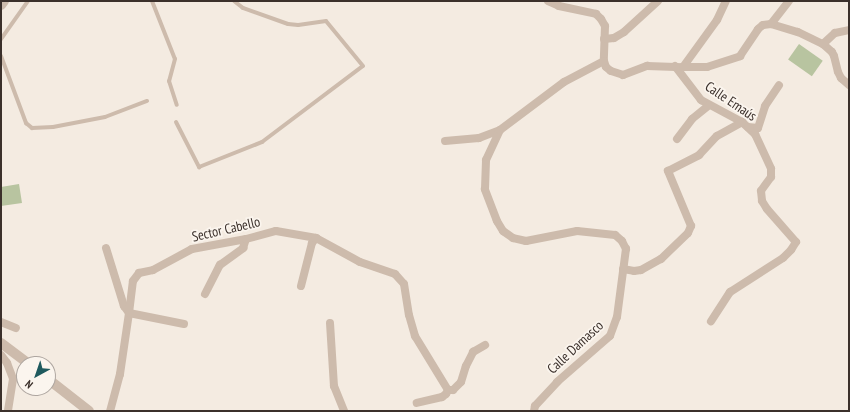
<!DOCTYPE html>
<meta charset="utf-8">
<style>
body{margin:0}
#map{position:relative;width:850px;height:412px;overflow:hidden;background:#f4ebe1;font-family:"PT Sans Narrow",sans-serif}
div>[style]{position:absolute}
.green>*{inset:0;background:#b8c4a0;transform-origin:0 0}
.service>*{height:4px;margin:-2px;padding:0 2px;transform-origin:2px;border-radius:2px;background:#cdbbac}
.minor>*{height:8px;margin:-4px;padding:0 4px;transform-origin:4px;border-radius:4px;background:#cdbbac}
.tertiary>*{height:10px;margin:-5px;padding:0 5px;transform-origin:5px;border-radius:5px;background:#cdbbac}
span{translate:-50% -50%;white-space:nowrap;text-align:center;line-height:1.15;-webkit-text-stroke:3.5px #fbf5ee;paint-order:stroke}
.street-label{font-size:14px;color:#3b302b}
.frame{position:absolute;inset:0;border:2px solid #3b302b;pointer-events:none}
.north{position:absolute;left:16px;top:356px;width:40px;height:40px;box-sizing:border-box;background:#fbf5ee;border:1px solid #aea6a0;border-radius:50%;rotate:220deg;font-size:11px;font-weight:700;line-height:16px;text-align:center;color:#3b302b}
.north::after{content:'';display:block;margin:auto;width:14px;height:18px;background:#1f5a5e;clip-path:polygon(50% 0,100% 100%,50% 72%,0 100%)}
</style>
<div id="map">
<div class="green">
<div style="left:799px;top:44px;width:29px;height:19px;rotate:35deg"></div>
<div style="clip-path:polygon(19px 184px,22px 203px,1px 206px,1px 187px)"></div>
</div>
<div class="service">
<div style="left:152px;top:1px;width:62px;rotate:68.4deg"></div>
<div style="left:175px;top:59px;width:23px;rotate:105deg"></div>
<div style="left:169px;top:81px;width:25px;rotate:72deg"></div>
<div style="left:1px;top:39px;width:47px;rotate:-54.6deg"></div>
<div style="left:1px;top:56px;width:72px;rotate:69.5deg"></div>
<div style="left:26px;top:123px;width:8px;rotate:40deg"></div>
<div style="left:32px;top:128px;width:21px;rotate:-3deg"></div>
<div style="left:53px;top:127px;width:53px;rotate:-10.9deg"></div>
<div style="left:105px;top:117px;width:45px;rotate:-20.9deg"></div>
<div style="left:176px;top:122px;width:51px;rotate:62.9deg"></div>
<div style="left:199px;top:167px;width:68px;rotate:-21.6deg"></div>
<div style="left:262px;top:142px;width:126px;rotate:-37deg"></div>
<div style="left:363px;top:66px;width:58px;rotate:-129.4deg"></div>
<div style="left:326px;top:21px;width:28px;rotate:172deg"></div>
<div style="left:298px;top:25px;width:10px;rotate:-174deg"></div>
<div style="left:288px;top:24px;width:48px;rotate:-160.4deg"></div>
<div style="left:243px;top:8px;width:11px;rotate:-142deg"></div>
</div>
<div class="minor">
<div style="left:548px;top:1px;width:12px;rotate:24deg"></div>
<div style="left:559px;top:6px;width:38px;rotate:12deg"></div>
<div style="left:596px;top:14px;width:7px;rotate:45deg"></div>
<div style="left:601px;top:19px;width:8px;rotate:60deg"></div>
<div style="left:605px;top:26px;width:35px;rotate:92deg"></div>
<div style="left:604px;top:61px;width:6px;rotate:72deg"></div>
<div style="left:606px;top:67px;width:6px;rotate:39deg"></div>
<div style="left:611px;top:71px;width:13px;rotate:18deg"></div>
<div style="left:623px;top:75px;width:26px;rotate:-21deg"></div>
<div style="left:647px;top:66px;width:36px;rotate:2deg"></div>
<div style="left:683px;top:67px;width:58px;rotate:-54.1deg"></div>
<div style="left:717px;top:20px;width:21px;rotate:-65deg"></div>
<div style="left:771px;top:24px;width:28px;rotate:17deg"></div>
<div style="left:798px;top:32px;width:28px;rotate:26deg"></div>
<div style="left:823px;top:44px;width:12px;rotate:42deg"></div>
<div style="left:832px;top:52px;width:4px;rotate:63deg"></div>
<div style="left:834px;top:56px;width:16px;rotate:76deg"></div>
<div style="left:838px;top:72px;width:7px;rotate:63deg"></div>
<div style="left:841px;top:78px;width:11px;rotate:41deg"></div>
<div style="left:604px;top:39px;width:10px;rotate:-6deg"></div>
<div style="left:614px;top:38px;width:12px;rotate:-31deg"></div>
<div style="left:624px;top:32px;width:46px;rotate:-42.4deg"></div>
<div style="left:823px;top:44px;width:16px;rotate:-43deg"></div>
<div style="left:835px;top:33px;width:14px;rotate:-12deg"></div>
<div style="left:675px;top:66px;width:43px;rotate:52.6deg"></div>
<div style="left:701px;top:100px;width:47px;rotate:28.2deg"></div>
<div style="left:742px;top:122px;width:18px;rotate:43deg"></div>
<div style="left:755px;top:134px;width:38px;rotate:65deg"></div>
<div style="left:771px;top:169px;width:8px;rotate:90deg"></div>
<div style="left:771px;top:177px;width:17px;rotate:126deg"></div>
<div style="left:761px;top:191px;width:10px;rotate:84deg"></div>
<div style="left:762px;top:201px;width:9px;rotate:58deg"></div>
<div style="left:767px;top:209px;width:44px;rotate:48.7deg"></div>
<div style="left:796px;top:242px;width:9px;rotate:122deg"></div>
<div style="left:791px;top:250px;width:11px;rotate:135deg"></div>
<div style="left:783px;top:258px;width:63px;rotate:147.3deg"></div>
<div style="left:730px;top:292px;width:35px;rotate:123deg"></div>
<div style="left:683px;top:67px;width:24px"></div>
<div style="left:707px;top:67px;width:35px;rotate:-18deg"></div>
<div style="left:740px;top:56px;width:32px;rotate:-56deg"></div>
<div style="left:758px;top:29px;width:6px;rotate:-39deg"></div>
<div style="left:763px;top:25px;width:8px;rotate:-7deg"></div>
<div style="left:771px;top:24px;width:29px;rotate:-52deg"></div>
<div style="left:748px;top:127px;width:10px;rotate:6deg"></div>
<div style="left:758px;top:128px;width:23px;rotate:-72deg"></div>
<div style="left:765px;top:106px;width:25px;rotate:-56deg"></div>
<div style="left:677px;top:139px;width:25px;rotate:-53deg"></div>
<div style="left:692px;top:119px;width:22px;rotate:-39deg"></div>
<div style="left:445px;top:141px;width:34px;rotate:-5deg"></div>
<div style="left:479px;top:138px;width:22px;rotate:-21deg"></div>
<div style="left:106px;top:248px;width:61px;rotate:72.8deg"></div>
<div style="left:124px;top:306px;width:9px;rotate:54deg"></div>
<div style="left:129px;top:313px;width:62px;rotate:98.4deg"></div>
<div style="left:120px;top:374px;width:38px;rotate:105deg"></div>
<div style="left:623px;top:269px;width:11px;rotate:10deg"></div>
<div style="left:634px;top:271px;width:7px;rotate:-8deg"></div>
<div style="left:641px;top:270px;width:23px;rotate:-29deg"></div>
<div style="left:661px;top:259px;width:37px;rotate:-44deg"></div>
<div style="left:688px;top:233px;width:8px;rotate:-67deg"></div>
<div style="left:691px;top:226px;width:60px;rotate:-112.7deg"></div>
<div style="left:668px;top:171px;width:35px;rotate:-27deg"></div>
<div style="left:699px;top:155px;width:26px;rotate:-47deg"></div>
<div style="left:717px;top:136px;width:29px;rotate:-29deg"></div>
<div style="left:301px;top:286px;width:44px;rotate:-75.7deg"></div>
<div style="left:312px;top:243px;width:6px;rotate:-51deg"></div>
<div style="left:205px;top:294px;width:33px;rotate:-63deg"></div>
<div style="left:220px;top:265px;width:29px;rotate:-36deg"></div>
<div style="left:243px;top:248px;width:9px;rotate:-72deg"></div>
<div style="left:1px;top:322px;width:16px;rotate:22deg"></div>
<div style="left:330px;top:323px;width:63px;rotate:86.4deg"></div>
<div style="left:334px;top:386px;width:27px;rotate:68deg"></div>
<div style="left:184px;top:324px;width:56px;rotate:-168.7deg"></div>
<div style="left:129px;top:313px;width:32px;rotate:-83deg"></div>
<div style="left:133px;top:281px;width:10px;rotate:-53deg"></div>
<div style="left:139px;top:273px;width:14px;rotate:-12deg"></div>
<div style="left:153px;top:270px;width:44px;rotate:-28.3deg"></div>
<div style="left:192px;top:249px;width:55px;rotate:-10.5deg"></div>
<div style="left:246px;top:239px;width:31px;rotate:-15deg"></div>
<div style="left:276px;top:231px;width:41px;rotate:9.9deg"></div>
<div style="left:316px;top:238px;width:50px;rotate:28.6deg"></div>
<div style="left:360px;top:262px;width:37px;rotate:19deg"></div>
<div style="left:395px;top:274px;width:13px;rotate:48deg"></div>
<div style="left:404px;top:284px;width:31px;rotate:81deg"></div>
<div style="left:409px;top:315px;width:22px;rotate:74deg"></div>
<div style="left:415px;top:336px;width:63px;rotate:58.6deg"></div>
<div style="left:448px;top:390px;width:4px;rotate:117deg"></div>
<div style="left:446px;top:394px;width:5px;rotate:143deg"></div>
<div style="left:442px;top:397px;width:26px;rotate:167deg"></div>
<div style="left:1px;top:355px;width:10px;rotate:53deg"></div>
<div style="left:7px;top:363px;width:17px;rotate:69deg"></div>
<div style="left:13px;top:379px;width:32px;rotate:99deg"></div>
<div style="left:448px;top:390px;width:5px"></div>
<div style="left:453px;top:390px;width:11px;rotate:-45deg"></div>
<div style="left:461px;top:382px;width:17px;rotate:-73deg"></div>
<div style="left:466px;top:366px;width:16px;rotate:-63deg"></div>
<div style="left:473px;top:352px;width:14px;rotate:-30deg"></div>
<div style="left:534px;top:411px;width:5px;rotate:-79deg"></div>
<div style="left:535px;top:406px;width:33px;rotate:-47deg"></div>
<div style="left:557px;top:382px;width:70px;rotate:-41deg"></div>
<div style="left:610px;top:336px;width:20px;rotate:-70deg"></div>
<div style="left:617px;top:317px;width:69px;rotate:-82.5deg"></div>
<div style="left:626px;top:249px;width:9px;rotate:-117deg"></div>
<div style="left:622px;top:241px;width:9px;rotate:-139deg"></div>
<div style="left:615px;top:235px;width:38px;rotate:-174deg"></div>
<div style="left:577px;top:231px;width:52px;rotate:168.9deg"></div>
<div style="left:526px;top:241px;width:13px;rotate:-167deg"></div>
<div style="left:513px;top:238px;width:12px;rotate:-145deg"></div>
<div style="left:503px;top:231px;width:12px;rotate:-121deg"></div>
<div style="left:497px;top:221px;width:34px;rotate:-111deg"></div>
<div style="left:485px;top:189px;width:29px;rotate:-88deg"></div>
<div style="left:486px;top:160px;width:33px;rotate:-65deg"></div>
<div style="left:500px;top:130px;width:80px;rotate:-36.9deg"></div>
<div style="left:564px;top:82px;width:45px;rotate:-27.7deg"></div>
</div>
<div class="tertiary">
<div style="left:1px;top:5px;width:5px;rotate:-53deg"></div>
<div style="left:1px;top:343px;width:35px;rotate:37deg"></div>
<div style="left:48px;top:379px;width:52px;rotate:38deg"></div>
</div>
<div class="street-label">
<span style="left:731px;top:101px;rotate:34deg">Calle Emaús</span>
<span style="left:226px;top:229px;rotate:-13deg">Sector Cabello</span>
<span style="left:575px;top:347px;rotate:-43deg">Calle Damasco</span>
</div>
<div class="frame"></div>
<div class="north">N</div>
</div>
